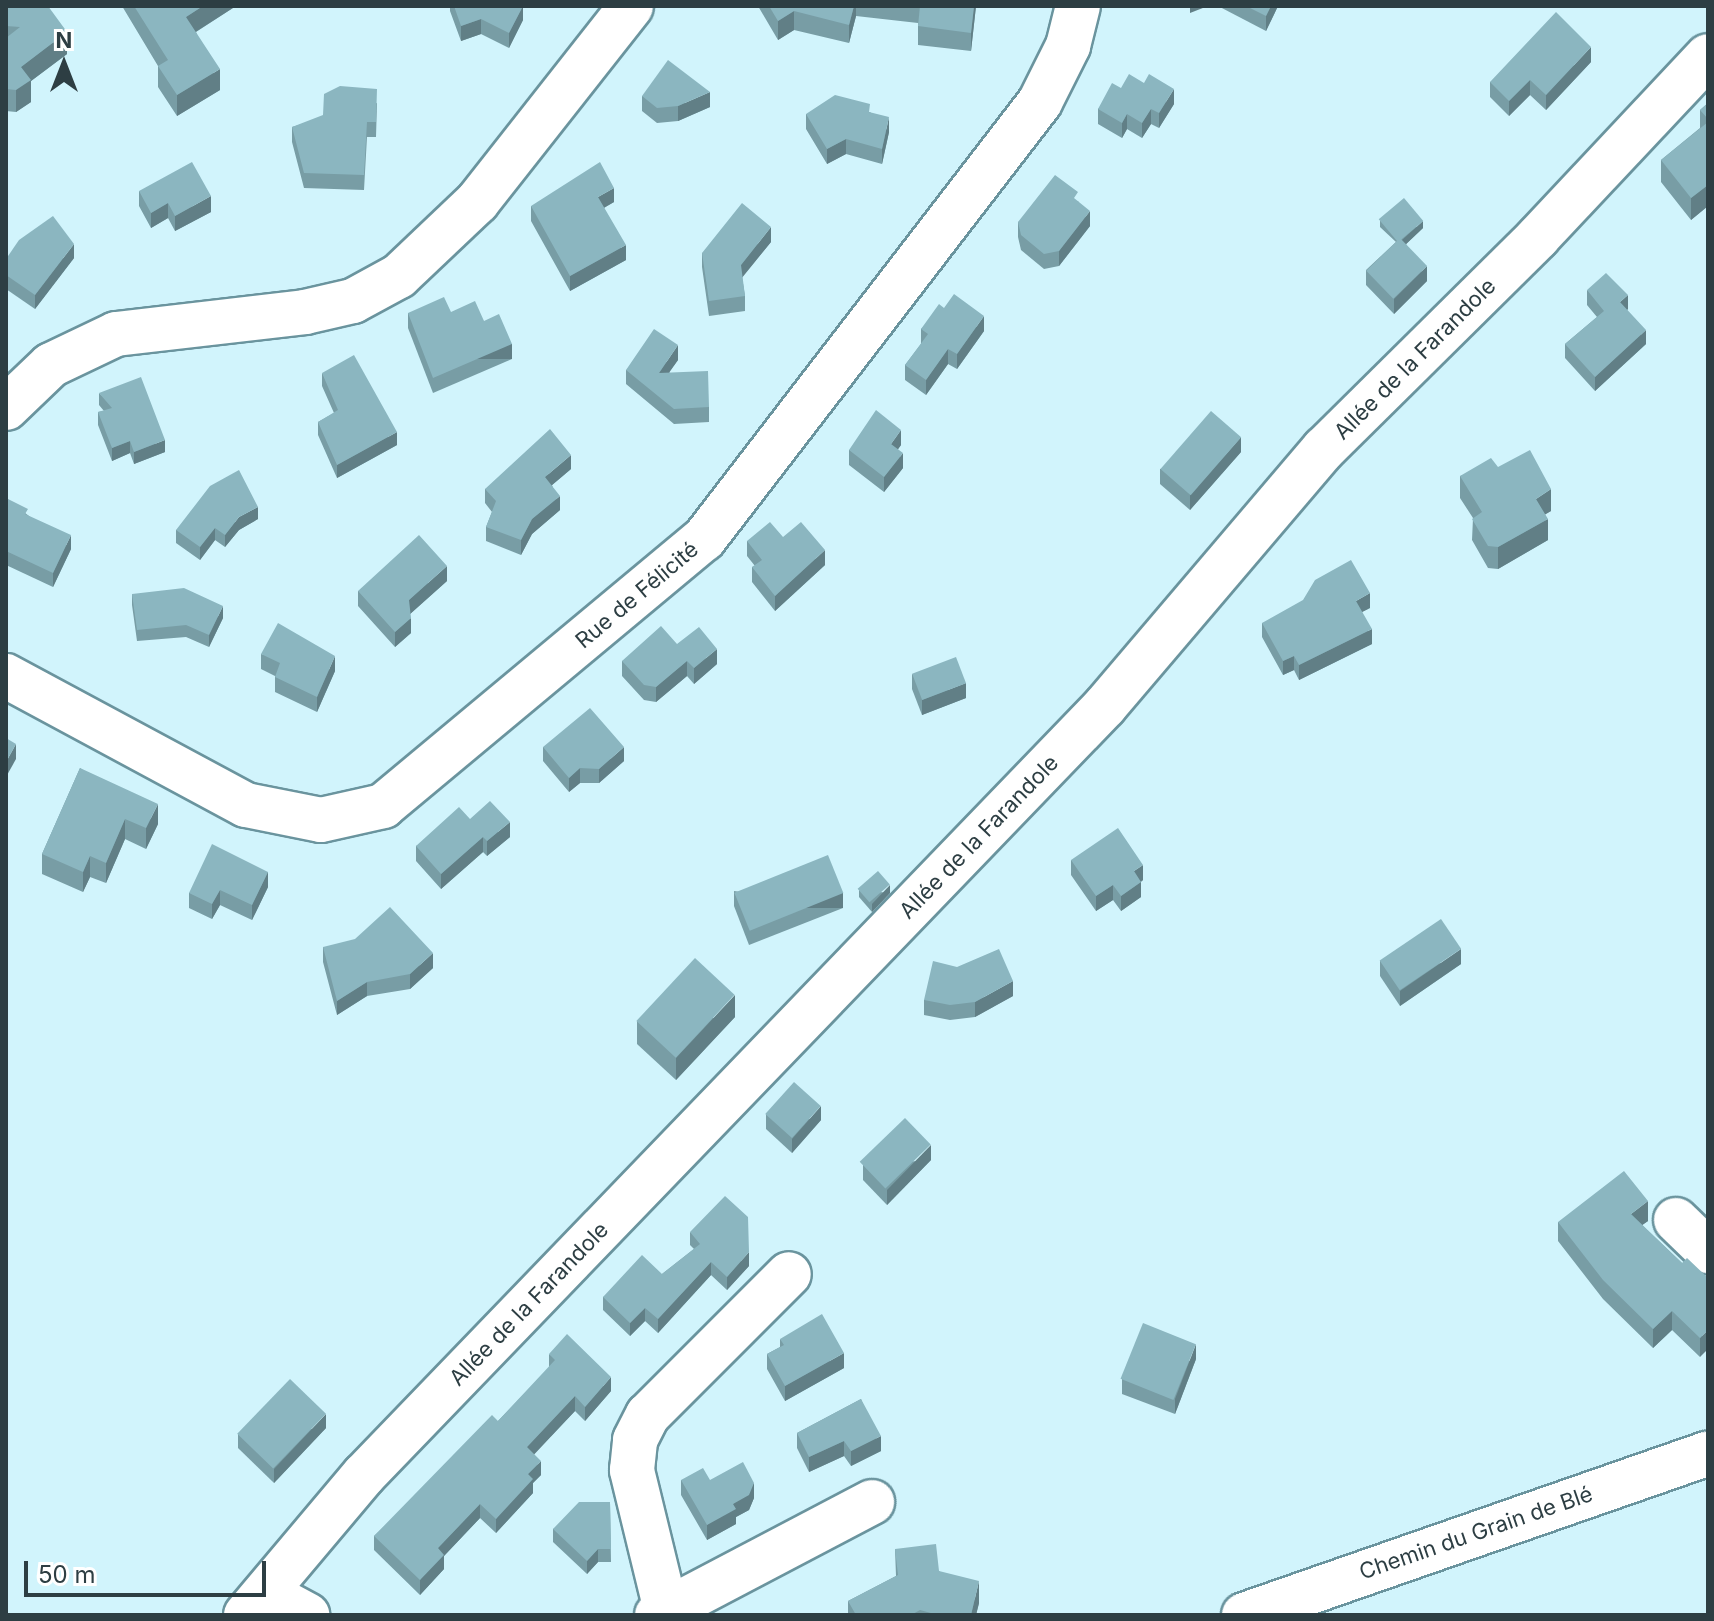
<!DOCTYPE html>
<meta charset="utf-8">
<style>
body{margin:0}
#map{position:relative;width:1714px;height:1621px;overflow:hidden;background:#d1f4fc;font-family:Inter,sans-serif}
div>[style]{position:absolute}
.roads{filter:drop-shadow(2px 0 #6a949e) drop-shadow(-2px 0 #6a949e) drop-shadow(0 2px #6a949e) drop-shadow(0 -2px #6a949e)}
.minor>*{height:44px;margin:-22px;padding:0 22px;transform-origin:22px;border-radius:22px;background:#fff}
.wall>*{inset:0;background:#789da5}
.shaded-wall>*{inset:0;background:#617f86;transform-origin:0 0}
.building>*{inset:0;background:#8bb6c0;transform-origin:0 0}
span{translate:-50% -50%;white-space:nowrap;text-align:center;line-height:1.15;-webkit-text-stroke:6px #fff;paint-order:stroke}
.street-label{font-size:22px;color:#2d3e43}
.frame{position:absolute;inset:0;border:8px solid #2d3e43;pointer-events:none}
.north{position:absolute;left:24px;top:24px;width:80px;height:80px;-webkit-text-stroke:6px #fff;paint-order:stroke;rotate:0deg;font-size:22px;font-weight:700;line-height:32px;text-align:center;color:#2d3e43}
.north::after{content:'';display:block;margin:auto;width:28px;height:36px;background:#2d3e43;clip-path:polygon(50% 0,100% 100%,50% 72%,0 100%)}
.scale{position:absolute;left:24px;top:1561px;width:242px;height:36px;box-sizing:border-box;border:4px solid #2d3e43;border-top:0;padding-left:10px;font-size:24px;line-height:28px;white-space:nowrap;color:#2d3e43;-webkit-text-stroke:6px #fff;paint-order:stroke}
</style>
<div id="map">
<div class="roads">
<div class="minor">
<div style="left:6px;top:408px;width:62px;rotate:-43.7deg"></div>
<div style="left:51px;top:365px;width:72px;rotate:-25.5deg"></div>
<div style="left:116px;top:334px;width:190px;rotate:-6.6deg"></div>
<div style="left:305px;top:312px;width:49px;rotate:-12.9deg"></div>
<div style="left:353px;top:301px;width:52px;rotate:-28.5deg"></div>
<div style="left:399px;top:276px;width:108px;rotate:-43.5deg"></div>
<div style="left:477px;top:202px;width:249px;rotate:-51.8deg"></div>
<div style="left:6px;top:676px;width:272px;rotate:28.3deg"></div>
<div style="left:246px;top:805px;width:76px;rotate:11.3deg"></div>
<div style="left:321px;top:820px;width:64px;rotate:-12.7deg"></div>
<div style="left:383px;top:806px;width:418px;rotate:-39.8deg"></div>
<div style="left:704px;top:539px;width:551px;rotate:-52.44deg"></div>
<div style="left:1040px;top:102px;width:63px;rotate:-63.4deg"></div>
<div style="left:1068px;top:46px;width:41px;rotate:-76deg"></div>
<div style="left:1676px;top:1220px;width:45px;rotate:44.1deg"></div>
<div style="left:266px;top:1593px;width:47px;rotate:28.2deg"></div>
<div style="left:666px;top:1610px;width:144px;rotate:-103.7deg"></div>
<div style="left:632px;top:1470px;width:30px;rotate:-84deg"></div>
<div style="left:635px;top:1440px;width:28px;rotate:-63deg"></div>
<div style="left:648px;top:1415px;width:199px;rotate:-45deg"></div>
<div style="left:246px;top:1615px;width:183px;rotate:-49.9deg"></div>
<div style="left:364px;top:1475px;width:1068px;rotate:-46.06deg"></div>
<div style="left:1105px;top:706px;width:338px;rotate:-49.6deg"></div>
<div style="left:1324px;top:449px;width:301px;rotate:-44.7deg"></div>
<div style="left:1538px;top:237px;width:248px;rotate:-46.8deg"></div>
<div style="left:657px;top:1615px;width:243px;rotate:-27.7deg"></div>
<div style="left:1244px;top:1615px;width:491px;rotate:-19.2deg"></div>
</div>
</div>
<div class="wall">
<div style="clip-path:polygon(6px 6px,67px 54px,31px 81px,31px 102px,16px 112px,6px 111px)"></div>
<div style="clip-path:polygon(122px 6px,236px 6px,196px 32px,220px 90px,177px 116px,158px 87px,158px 66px)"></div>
<div style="clip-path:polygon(450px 6px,523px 6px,523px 20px,509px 48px,481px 34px,461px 41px,450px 11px)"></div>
<div style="clip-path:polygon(758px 6px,976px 6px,971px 51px,918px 45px,918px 23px,856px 16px,849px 43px,794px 30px,778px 40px)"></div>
<div style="clip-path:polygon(1218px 6px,1278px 6px,1266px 31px)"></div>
<div style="clip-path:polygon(1591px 62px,1546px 110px,1530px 95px,1509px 116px,1490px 97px,1490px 82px)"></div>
<div style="clip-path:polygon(1121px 88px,1174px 104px,1159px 128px,1151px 124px,1142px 138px,1127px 129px,1122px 138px,1098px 124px,1098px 109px)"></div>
<div style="clip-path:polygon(642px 96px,710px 107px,678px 121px,657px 123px,642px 111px)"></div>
<div style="clip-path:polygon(377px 103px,376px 137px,367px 137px,364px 190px,304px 188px,292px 142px,292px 127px)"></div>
<div style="clip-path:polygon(1708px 103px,1708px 206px,1691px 220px,1661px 182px,1661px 160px,1700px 128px,1700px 110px)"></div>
<div style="clip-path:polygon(870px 112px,889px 132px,882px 164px,846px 154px,827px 164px,806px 129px,806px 114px)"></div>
<div style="clip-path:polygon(139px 191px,211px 212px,175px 231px,168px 218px,151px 228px,139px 206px)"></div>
<div style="clip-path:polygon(1078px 201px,1090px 226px,1059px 266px,1044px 269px,1021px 250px,1018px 237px,1018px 222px)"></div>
<div style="clip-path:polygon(614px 202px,604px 208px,626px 260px,570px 291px,531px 221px,531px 206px)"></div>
<div style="clip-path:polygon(1380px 220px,1423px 228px,1406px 244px,1427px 281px,1394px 314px,1366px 285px,1366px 270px,1396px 242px,1380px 227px)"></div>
<div style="clip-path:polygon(771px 242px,742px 277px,745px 296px,745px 311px,709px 316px,702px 267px,702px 253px)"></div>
<div style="clip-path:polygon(74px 258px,35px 309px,6px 289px,6px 259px)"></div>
<div style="clip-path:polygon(1587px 290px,1628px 309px,1627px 310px,1646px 344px,1595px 391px,1565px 358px,1565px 344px,1597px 317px,1587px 305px)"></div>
<div style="clip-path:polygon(944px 308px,984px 331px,957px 369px,948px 364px,926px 395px,905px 380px,905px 365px,921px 344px,921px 329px)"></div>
<div style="clip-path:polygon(451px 312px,484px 321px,512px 359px,433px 393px,408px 328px,408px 313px)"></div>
<div style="clip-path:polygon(678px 360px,669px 372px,709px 407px,709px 422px,674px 424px,626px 384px,626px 370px)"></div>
<div style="clip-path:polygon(322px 373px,397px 445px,337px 478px,318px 435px,318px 422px,334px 413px,322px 386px)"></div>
<div style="clip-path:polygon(99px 393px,165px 452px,134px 464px,130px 453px,112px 461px,98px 425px,98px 412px,104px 411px,99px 405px)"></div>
<div style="clip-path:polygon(901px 445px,898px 449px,903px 468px,884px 492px,849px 465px,849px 450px)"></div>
<div style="clip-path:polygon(1241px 452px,1190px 510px,1160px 484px,1160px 469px)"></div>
<div style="clip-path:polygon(1498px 467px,1551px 511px,1545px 514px,1548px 540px,1498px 569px,1488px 568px,1472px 540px,1473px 518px,1460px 498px,1460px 476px)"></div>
<div style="clip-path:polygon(571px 469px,552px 485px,560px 510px,532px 534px,521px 555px,486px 541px,486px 527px,492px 512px,485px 503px,485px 489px)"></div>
<div style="clip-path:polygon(6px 498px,71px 549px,53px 587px,6px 565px)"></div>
<div style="clip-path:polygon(258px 519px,239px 530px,225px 547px,215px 540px,200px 560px,176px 543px,176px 530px)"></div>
<div style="clip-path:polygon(783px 537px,825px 565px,775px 611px,752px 582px,752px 567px,755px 566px,747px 556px,747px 541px)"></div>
<div style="clip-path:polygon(447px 581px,410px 614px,411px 633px,395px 647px,358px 606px,358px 591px)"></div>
<div style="clip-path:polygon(132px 594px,223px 618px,209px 647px,186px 637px,137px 641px,132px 605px)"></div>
<div style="clip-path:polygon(1370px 608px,1362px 612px,1372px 644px,1299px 680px,1294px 670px,1283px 675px,1262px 637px,1262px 623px)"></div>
<div style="clip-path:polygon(677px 644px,717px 664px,694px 684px,687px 676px,656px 702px,644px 700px,622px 676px,622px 661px)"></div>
<div style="clip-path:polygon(261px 654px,335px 671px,317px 712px,275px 692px,275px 676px,261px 669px)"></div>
<div style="clip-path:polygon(912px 674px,966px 698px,922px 715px,912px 689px)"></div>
<div style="clip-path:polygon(543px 747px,624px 761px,599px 783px,580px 783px,569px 792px,543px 761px)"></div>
<div style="clip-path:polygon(80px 768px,158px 824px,146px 849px,125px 839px,106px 883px,90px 877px,83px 892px,42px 874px,42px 854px)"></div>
<div style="clip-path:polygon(470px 819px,510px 837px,487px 856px,483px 852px,441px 889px,416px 861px,416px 846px)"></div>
<div style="clip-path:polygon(1071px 860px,1143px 880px,1141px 882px,1141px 897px,1121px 911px,1113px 900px,1096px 911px,1071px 875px)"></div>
<div style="clip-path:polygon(268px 872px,268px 887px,252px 920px,220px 905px,212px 919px,189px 908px,189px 893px)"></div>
<div style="clip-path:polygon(859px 890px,890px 893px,872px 912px,859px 897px)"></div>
<div style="clip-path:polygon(734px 891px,843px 908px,749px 945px,734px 906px)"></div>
<div style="clip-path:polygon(323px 947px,433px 968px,410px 989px,367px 996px,337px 1015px,323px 962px)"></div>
<div style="clip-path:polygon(1380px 961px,1461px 964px,1400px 1006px,1380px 976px)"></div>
<div style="clip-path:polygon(1013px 996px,975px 1017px,950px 1020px,924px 1015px,924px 1000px)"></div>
<div style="clip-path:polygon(735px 1017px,676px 1080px,637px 1044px,637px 1021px)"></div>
<div style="clip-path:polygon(766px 1114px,821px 1120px,792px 1153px,766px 1129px)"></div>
<div style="clip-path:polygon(931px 1160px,887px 1205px,863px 1180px,863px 1165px)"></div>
<div style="clip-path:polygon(1648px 1221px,1642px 1225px,1682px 1263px,1708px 1278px,1700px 1357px,1672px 1330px,1653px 1348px,1603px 1299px,1558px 1241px,1558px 1222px)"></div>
<div style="clip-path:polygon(690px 1232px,749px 1266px,727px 1290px,711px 1275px,658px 1333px,645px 1321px,630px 1336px,603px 1310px,603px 1297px,662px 1274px,694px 1249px,690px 1245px)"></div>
<div style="clip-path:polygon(780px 1339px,844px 1368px,785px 1401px,767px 1369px,767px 1354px,780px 1347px)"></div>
<div style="clip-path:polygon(549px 1354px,611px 1391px,585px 1421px,575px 1411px,534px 1454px,541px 1475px,533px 1483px,533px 1493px,496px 1533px,480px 1518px,444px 1556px,444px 1569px,420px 1595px,374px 1550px,374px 1536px,498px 1421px,549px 1368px)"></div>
<div style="clip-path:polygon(1196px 1359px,1175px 1414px,1122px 1394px,1122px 1379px)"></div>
<div style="clip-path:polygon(861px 1399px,881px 1451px,851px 1466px,844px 1456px,809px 1472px,797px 1448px,797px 1433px)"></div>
<div style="clip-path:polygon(326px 1428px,274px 1483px,238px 1448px,238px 1434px)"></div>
<div style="clip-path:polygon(681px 1480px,710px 1480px,754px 1498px,749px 1510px,736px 1517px,736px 1524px,707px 1540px,681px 1495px)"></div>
<div style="clip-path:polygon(610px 1502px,611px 1562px,598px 1562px,587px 1574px,553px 1542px,553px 1529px)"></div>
<div style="clip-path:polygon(895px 1549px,939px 1571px,979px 1603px,976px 1615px,848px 1615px,848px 1601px,896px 1576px)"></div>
</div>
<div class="shaded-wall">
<div style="clip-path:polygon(203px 6px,236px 6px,186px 38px,186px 17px)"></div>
<div style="clip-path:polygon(523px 6px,523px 20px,509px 48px,509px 33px)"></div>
<div style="clip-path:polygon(854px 6px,856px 6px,856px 16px,849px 43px,849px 25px)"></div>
<div style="clip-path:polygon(974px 6px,976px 6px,971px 51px,971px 33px)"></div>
<div style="clip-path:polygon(1190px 6px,1208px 6px,1190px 13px)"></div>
<div style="clip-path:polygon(1271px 6px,1278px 6px,1266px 31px,1266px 16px)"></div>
<div style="clip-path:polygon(794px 11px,794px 30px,778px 40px,778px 21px)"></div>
<div style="clip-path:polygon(481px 19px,481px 34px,461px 41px,461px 26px)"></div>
<div style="clip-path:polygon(67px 32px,67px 54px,31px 81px,31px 102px,16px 112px,16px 90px,21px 67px)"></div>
<div style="clip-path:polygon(1591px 47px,1591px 62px,1546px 110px,1546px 95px)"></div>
<div style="clip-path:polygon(220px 69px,220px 90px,177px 116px,177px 95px)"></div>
<div style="clip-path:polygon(1530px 80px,1530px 95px,1509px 116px,1509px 101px)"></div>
<div style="clip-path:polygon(1174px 89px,1174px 104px,1159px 128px,1159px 113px)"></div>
<div style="clip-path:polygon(710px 92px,710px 107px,678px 121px,678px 106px)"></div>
<div style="clip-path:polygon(1151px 109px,1151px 124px,1142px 138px,1142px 123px)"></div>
<div style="clip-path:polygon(1127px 114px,1127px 129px,1122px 138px,1122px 123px)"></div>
<div style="clip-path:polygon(889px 117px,889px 132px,882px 164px,882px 149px)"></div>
<div style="clip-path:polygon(846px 139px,846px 154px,827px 164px,827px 149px)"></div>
<div style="clip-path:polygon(1708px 185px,1708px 206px,1691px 220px,1691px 198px)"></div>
<div style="clip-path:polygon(614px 188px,614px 202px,598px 211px,598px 197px)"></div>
<div style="clip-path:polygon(211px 196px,211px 212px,175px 231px,175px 216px)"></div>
<div style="clip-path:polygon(168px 203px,168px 218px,151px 228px,151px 213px)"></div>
<div style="clip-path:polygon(1090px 211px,1090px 226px,1059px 266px,1059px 251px)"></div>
<div style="clip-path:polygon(1423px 221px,1423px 228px,1402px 248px,1402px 240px)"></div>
<div style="clip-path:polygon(771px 227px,771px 242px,741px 279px,741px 265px)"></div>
<div style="clip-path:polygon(74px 244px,74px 258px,35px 309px,35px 295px)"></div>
<div style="clip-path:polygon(626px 245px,626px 260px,570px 291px,570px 276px)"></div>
<div style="clip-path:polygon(1427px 266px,1427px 281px,1394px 314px,1394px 299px)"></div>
<div style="clip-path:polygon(1628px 295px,1628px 309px,1620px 316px,1620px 302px)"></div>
<div style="clip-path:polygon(984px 316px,984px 331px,957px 369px,957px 354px)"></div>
<div style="clip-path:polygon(1646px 330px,1646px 344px,1595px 391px,1595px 377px)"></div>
<div style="left:512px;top:344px;width:15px;height:86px;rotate:90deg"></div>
<div style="clip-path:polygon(678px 345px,678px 360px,659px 387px,659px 373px)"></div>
<div style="clip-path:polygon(948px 349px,948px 364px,926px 395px,926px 380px)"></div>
<div style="clip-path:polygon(901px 430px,901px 445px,891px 459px,891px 444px)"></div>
<div style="clip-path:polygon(397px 432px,397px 445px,337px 478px,337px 465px)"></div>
<div style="clip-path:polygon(1241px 437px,1241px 452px,1190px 510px,1190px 495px)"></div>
<div style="clip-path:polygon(165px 440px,165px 452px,134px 464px,134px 452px)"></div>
<div style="clip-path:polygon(130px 441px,130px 453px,112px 461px,112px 448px)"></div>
<div style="clip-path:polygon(903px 453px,903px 468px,884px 492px,884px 477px)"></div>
<div style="clip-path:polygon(571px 455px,571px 469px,545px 491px,545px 477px)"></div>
<div style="clip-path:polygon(1551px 489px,1551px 511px,1536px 520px,1536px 499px)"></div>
<div style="clip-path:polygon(560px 496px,560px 510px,532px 534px,521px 555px,521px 540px,532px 519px)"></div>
<div style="clip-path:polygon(258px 507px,258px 519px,239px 530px,225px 547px,225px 535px,239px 517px)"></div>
<div style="clip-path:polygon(1548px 519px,1548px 540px,1498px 569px,1498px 547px)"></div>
<div style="clip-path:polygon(215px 528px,215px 540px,200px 560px,200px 547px)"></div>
<div style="clip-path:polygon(71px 535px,71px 549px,53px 587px,53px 573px)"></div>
<div style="clip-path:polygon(825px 550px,825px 565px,775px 611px,775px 596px)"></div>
<div style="clip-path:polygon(447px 566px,447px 581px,409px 615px,409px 600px)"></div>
<div style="clip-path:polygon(1370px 593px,1370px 608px,1356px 615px,1356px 601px)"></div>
<div style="clip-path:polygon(223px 606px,223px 618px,209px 647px,209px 635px)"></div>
<div style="clip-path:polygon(411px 618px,411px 633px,395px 647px,395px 632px)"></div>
<div style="clip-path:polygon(1372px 629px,1372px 644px,1299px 680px,1299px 665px)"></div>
<div style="clip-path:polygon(717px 649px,717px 664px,694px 684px,694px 668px)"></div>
<div style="clip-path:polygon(335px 656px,335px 671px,317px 712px,317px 697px)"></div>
<div style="clip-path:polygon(1294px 656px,1294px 670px,1283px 675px,1283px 661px)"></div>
<div style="clip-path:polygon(687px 661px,687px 676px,656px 702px,656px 687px)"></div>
<div style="clip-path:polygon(966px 683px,966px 698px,922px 715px,922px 700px)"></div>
<div style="clip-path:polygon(16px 744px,16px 759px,6px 777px,6px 762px)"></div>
<div style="clip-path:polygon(624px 747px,624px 761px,599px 783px,599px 769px)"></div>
<div style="clip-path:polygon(580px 768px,580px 783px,569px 792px,569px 778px)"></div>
<div style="clip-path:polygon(158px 804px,158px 824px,146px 849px,146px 828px)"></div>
<div style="clip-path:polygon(125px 819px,125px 839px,106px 883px,106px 863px)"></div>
<div style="clip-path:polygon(510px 822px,510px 837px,487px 856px,487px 841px)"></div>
<div style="clip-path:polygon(483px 837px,483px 852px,441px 889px,441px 874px)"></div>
<div style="clip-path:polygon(90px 856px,90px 877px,83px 892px,83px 872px)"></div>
<div style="clip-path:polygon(1143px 865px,1143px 880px,1134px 886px,1134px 871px)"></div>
<div style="clip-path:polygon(268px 872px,268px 887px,252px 920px,252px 905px)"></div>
<div style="clip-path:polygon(1141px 882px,1141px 897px,1121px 911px,1121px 896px)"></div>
<div style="clip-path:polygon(890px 885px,890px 893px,872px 912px,872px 904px)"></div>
<div style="clip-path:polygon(1113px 885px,1113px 900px,1096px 911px,1096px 896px)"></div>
<div style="clip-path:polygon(220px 890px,220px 905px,212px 919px,212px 904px)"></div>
<div style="left:843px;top:893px;width:15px;height:101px;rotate:90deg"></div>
<div style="clip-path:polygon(1461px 949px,1461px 964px,1400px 1006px,1400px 991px)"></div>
<div style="clip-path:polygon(433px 953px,433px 968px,410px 989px,410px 974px)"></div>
<div style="clip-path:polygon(1013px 981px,1013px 996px,975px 1017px,975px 1002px)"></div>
<div style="clip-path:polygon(367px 982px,367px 996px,337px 1015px,337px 1001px)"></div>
<div style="clip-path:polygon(735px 995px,735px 1017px,676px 1080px,676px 1058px)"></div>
<div style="clip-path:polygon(821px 1106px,821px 1120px,792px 1153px,792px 1139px)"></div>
<div style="clip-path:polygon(931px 1145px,931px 1160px,887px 1205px,887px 1190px)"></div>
<div style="clip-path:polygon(1648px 1201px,1648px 1221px,1631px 1233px,1631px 1214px)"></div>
<div style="clip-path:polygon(749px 1252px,749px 1266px,727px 1290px,727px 1277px)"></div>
<div style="clip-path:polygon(711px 1262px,711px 1275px,658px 1333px,658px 1319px)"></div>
<div style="clip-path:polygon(645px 1308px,645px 1321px,630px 1336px,630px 1323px)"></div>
<div style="clip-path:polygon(1672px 1311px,1672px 1330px,1653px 1348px,1653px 1329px)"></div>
<div style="clip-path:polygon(1708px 1330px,1708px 1349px,1700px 1357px,1700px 1338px)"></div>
<div style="clip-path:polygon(1196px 1344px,1196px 1359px,1175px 1414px,1175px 1399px)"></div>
<div style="clip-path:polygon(844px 1353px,844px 1368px,785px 1401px,785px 1386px)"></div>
<div style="clip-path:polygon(611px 1377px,611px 1391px,585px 1421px,585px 1407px)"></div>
<div style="clip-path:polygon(575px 1396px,575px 1411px,527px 1462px,527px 1447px)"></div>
<div style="clip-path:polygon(326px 1414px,326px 1428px,274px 1483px,274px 1469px)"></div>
<div style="clip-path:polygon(881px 1436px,881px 1451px,851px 1466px,851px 1451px)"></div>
<div style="clip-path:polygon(844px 1441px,844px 1456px,809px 1472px,809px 1457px)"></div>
<div style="clip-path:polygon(541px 1461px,541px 1475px,533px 1483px,533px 1493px,496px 1533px,496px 1519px,528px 1474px)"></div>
<div style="clip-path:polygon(754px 1483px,754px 1498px,749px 1510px,736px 1517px,736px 1524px,707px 1540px,707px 1525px,733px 1504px)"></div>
<div style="clip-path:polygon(480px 1504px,480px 1518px,444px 1556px,444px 1569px,420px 1595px,420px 1580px,438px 1548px)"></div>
<div style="clip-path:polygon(598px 1549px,598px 1562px,587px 1574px,587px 1561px)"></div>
<div style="clip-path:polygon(979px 1581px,979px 1603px,976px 1615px,971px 1615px)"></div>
</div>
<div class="building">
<div style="clip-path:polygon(6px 6px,48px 6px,67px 32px,21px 67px,31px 80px,16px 90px,6px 89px,6px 38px,20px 27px,6px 26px)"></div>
<div style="clip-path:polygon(134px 6px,203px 6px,186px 17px,220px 69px,177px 95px,158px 66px,168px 60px)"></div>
<div style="clip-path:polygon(454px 6px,523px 6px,509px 33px,481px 19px,461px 26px)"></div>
<div style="clip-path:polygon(769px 6px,854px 6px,849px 25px,794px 11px,778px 21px)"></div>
<div style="clip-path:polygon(920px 6px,974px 6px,971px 33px,918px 26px)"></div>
<div style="clip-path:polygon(1246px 6px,1271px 6px,1266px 16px)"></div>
<div style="clip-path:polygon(1556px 12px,1591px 47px,1546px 95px,1530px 80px,1509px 101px,1490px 82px)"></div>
<div style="clip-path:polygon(668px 60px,710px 92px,678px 106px,657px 108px,642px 96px)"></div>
<div style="clip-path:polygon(1129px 74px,1144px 83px,1149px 74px,1174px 89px,1159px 113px,1151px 109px,1142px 123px,1127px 114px,1122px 123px,1098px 109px,1112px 83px,1121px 88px)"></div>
<div style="clip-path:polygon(340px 86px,377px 89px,376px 122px,367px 122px,364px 175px,304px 173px,292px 127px,323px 115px,324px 94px)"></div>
<div style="clip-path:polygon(835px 95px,870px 104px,869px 112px,889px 117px,882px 149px,846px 139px,827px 149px,806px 114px)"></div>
<div style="clip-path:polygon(1708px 103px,1708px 119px,1700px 110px)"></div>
<div style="clip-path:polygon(1708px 122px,1708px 185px,1691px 198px,1661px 160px)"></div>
<div style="clip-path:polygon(192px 162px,211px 196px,175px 216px,168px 203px,151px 213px,139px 191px)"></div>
<div style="clip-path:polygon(600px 162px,614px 188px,598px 197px,626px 245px,570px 276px,531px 206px)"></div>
<div style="clip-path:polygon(1055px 175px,1078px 192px,1074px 198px,1090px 211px,1059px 251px,1044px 254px,1021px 235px,1018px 222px)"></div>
<div style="left:1404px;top:198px;width:30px;height:33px;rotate:50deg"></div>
<div style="clip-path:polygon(742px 203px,771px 227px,741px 265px,745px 296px,709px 301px,702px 253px)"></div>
<div style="clip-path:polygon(53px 216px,74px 244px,35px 295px,6px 275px,6px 259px,19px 240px)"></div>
<div style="left:1400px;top:238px;width:39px;height:47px;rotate:46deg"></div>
<div style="clip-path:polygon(1606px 273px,1628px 295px,1620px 302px,1646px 330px,1595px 377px,1565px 344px,1604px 311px,1587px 290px)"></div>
<div style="clip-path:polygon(954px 294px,984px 316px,957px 354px,948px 349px,926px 380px,905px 365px,928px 334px,921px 329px,939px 304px,944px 308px)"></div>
<div style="clip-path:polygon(444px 297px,451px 312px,475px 301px,484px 321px,499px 314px,512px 344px,433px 378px,408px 313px)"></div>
<div style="clip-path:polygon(654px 329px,678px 345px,659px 373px,708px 371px,709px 407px,674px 409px,626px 370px)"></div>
<div style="clip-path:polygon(354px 355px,397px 432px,337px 465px,318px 422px,338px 410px,322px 373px)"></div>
<div style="clip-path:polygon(141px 377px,165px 440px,134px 452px,130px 441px,112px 448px,98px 412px,112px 408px,99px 393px)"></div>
<div style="clip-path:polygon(876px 410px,901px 430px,891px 444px,903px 453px,884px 477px,849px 450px)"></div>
<div style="left:1211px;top:411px;width:40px;height:77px;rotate:41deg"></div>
<div style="clip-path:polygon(550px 429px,571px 455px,545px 477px,560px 496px,532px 519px,521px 540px,486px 527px,496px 501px,485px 489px)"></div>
<div style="clip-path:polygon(1530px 450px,1551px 489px,1536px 499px,1548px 519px,1498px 547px,1488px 546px,1472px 519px,1482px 512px,1460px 476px,1491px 458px,1498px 467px)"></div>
<div style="clip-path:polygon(239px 470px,258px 507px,239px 517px,225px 535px,215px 528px,200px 547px,176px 530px,210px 486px)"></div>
<div style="clip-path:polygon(6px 498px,28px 509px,25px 514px,71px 535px,53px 573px,6px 551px)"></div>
<div style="clip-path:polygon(770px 522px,783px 537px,801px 522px,825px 550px,775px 596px,752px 567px,762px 560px,747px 541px)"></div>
<div style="clip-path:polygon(419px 535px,447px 566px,409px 600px,411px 618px,395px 632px,358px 591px)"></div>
<div style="clip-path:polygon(1351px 560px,1370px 593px,1356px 601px,1372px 629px,1299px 665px,1294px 656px,1283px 661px,1262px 623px,1303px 600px,1315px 580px)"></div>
<div style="clip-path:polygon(184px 588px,223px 606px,209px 635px,186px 625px,137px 630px,132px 594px)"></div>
<div style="clip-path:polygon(278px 623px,335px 656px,317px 697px,275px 677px,280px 663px,261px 654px)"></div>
<div style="clip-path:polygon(661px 626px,677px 644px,699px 627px,717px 649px,694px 668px,687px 661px,656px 687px,644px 685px,622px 661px)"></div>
<div style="left:956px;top:657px;width:28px;height:47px;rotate:69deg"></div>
<div style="clip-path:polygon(590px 708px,624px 747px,599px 769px,580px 768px,569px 778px,543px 747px)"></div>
<div style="clip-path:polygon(6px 738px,16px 744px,6px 762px)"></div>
<div style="clip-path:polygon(80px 768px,158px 804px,146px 828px,125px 819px,106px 863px,90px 856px,83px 872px,42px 854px)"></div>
<div style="clip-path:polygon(490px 801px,510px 822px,487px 841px,483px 837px,441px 874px,416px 846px,459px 807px,470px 819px)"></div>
<div style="clip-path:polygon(1118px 828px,1143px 865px,1134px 871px,1141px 882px,1121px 896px,1113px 885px,1096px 896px,1071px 860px)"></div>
<div style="clip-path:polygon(212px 844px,268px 872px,252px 905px,220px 890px,212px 904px,189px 893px)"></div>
<div style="left:828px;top:855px;width:41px;height:101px;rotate:68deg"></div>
<div style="left:878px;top:871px;width:18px;height:27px;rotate:49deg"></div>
<div style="clip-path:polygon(390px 907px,433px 953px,410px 974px,367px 982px,337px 1001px,323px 947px,355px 939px)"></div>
<div style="left:1441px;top:919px;width:36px;height:74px;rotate:56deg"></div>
<div style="clip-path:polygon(999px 949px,1013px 981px,975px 1002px,950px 1005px,924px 1000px,933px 961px,957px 967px)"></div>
<div style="left:695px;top:958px;width:54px;height:86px;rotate:43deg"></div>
<div style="left:794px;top:1082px;width:36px;height:43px;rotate:42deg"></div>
<div style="left:905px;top:1118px;width:37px;height:63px;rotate:46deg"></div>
<div style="clip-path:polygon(1624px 1171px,1648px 1201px,1631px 1214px,1682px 1263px,1687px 1258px,1708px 1278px,1708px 1330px,1700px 1338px,1672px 1311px,1653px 1329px,1603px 1280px,1558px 1222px)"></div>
<div style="clip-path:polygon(725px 1196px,748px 1217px,749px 1252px,727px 1277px,711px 1262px,658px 1319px,645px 1308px,630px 1323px,603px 1297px,642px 1255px,662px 1274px,700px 1244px,690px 1232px)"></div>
<div style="clip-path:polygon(822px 1314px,844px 1353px,785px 1386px,767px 1354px,784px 1345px,780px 1339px)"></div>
<div style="left:1143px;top:1323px;width:57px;height:60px;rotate:22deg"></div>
<div style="clip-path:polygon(567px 1334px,611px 1377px,585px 1407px,575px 1396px,527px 1447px,541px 1461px,528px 1474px,533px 1479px,496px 1519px,480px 1504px,438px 1548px,444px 1555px,420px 1580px,374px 1536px,492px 1415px,498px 1421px,555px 1360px,549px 1354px)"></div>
<div style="left:290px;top:1379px;width:50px;height:76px;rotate:44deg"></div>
<div style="clip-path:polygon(861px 1399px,881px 1436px,851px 1451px,844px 1441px,809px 1457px,797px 1433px)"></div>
<div style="clip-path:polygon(743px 1462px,754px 1483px,749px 1495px,733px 1504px,736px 1509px,707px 1525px,681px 1480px,703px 1468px,710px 1480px)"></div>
<div style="clip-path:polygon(579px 1502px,610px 1502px,611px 1549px,598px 1549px,587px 1561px,553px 1529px)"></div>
<div style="clip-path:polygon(936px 1544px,939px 1571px,979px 1581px,971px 1615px,938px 1615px,920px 1610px,911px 1615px,856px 1615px,848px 1601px,898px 1575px,895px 1549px)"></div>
</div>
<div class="street-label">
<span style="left:1415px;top:359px;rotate:-45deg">Allée de la Farandole</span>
<span style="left:637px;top:595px;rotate:-40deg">Rue de Félicité</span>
<span style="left:979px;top:837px;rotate:-46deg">Allée de la Farandole</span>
<span style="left:529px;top:1304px;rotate:-46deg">Allée de la Farandole</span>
<span style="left:1476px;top:1533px;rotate:-19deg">Chemin du Grain de Blé</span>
</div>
<div class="frame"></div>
<div class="north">N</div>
<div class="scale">50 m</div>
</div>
